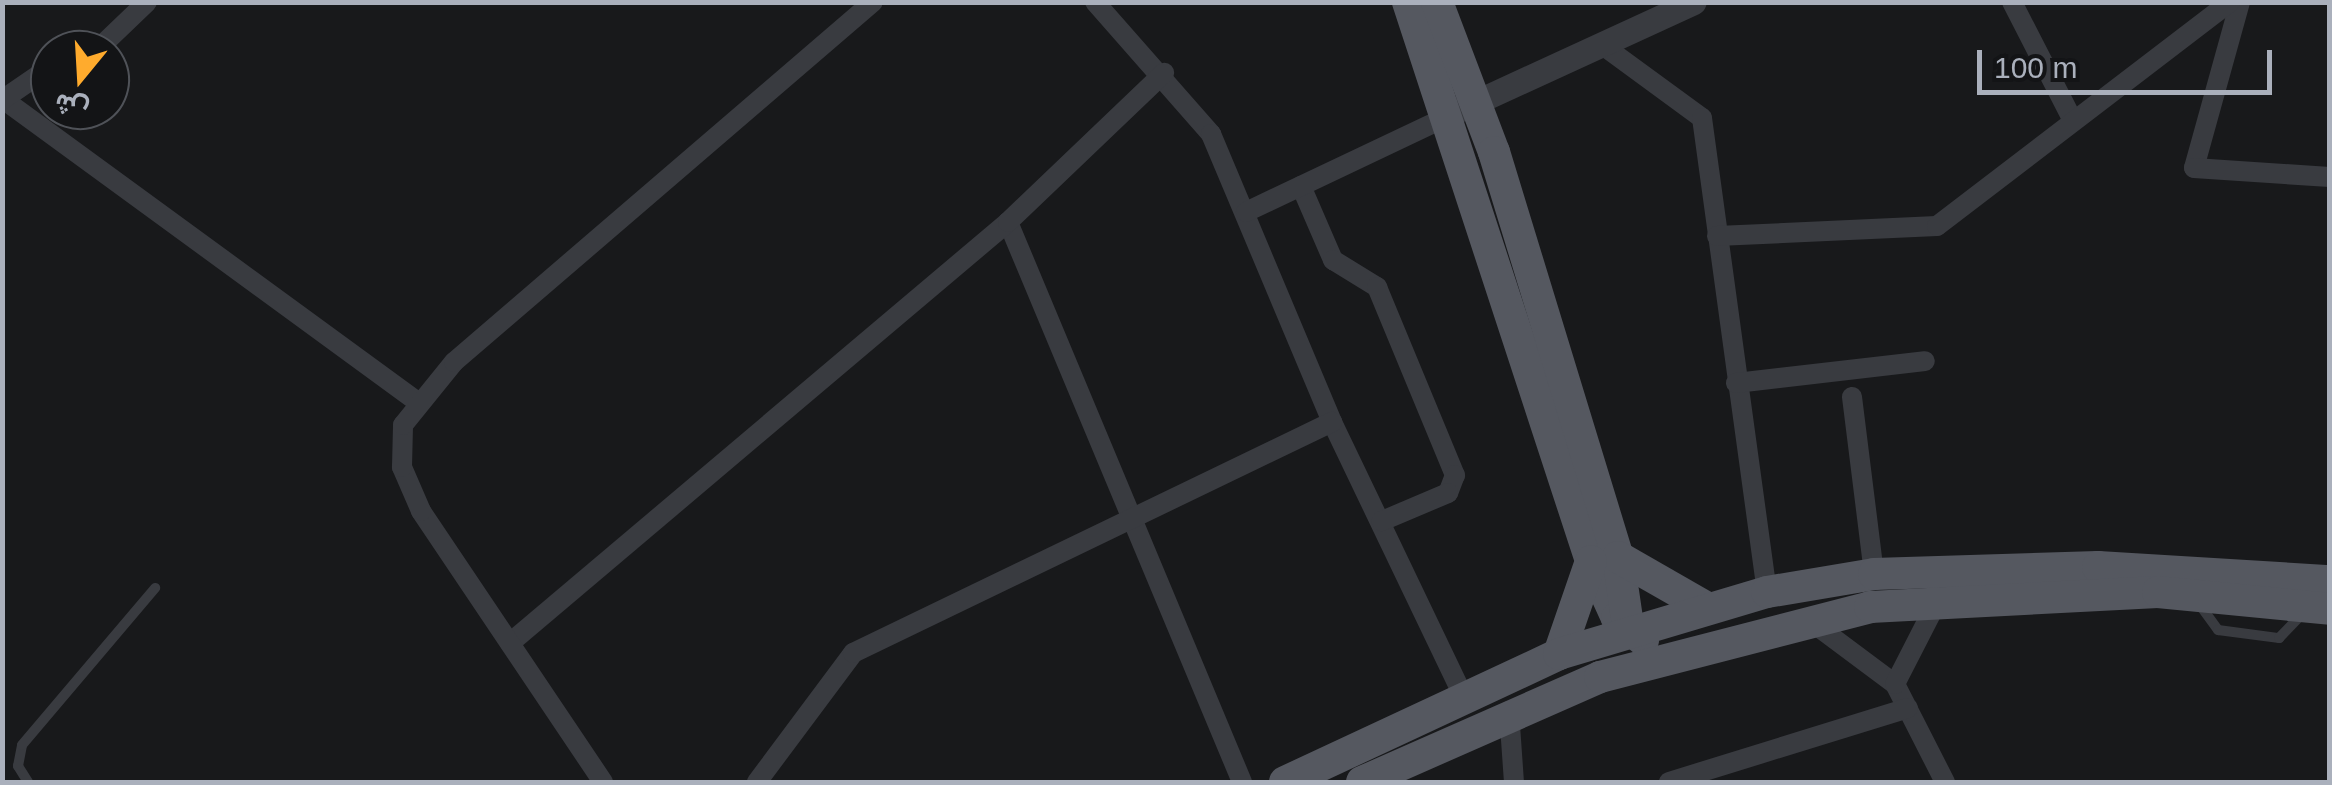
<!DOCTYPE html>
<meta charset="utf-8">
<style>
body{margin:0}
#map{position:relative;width:2332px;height:785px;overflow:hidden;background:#18191b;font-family:Arial,Vazirmatn,sans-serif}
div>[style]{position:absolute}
.service>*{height:10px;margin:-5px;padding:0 5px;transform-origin:5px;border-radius:5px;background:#393b40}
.minor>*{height:20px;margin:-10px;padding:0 10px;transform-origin:10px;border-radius:10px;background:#393b40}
.tertiary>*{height:25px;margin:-12.5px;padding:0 12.5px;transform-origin:12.5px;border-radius:12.5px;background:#393b40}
.primary>*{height:32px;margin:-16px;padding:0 16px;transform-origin:16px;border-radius:16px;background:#555860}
span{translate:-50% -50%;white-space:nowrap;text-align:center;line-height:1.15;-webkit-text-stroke:10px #131416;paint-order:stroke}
.frame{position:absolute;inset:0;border:5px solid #aab0bc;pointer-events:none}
.north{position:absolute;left:30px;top:30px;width:100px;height:100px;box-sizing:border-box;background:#131416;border:2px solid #4f5258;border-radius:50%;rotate:198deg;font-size:28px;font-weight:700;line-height:40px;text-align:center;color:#aab0bc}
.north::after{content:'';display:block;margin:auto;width:35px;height:45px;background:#ffab2d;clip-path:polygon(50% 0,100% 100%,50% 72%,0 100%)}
.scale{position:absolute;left:1977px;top:50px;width:295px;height:45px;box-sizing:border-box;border:5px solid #aab0bc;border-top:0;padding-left:12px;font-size:30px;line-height:35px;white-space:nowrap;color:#aab0bc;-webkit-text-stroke:8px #131416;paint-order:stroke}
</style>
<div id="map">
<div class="service">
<div style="left:2197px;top:601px;width:36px;rotate:54deg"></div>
<div style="left:2218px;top:630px;width:62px;rotate:7.5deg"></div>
<div style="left:2279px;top:638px;width:33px;rotate:-46deg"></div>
<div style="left:28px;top:782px;width:19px;rotate:-122deg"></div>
<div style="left:18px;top:766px;width:21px;rotate:-79deg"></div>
<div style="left:22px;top:745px;width:206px;rotate:-49.7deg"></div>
</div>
<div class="minor">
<div style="left:1095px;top:2px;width:176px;rotate:48.7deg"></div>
<div style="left:1211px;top:134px;width:312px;rotate:67.2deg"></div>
<div style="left:1332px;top:422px;width:301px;rotate:64.4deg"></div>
<div style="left:2012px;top:2px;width:129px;rotate:62.8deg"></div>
<div style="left:2240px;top:2px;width:172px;rotate:105.5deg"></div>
<div style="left:2194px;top:168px;width:136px;rotate:3.8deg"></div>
<div style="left:1605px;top:47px;width:120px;rotate:36.2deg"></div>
<div style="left:1702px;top:118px;width:478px;rotate:82.2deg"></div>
<div style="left:97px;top:50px;width:69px;rotate:-43.8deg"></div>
<div style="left:3px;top:99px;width:510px;rotate:36.15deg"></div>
<div style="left:2px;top:100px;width:58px;rotate:-34.5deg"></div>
<div style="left:1301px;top:186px;width:81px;rotate:66.6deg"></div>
<div style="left:1333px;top:260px;width:52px;rotate:31.5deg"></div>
<div style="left:1377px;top:287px;width:204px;rotate:67.5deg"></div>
<div style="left:1455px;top:475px;width:19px;rotate:111deg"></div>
<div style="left:1448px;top:493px;width:72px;rotate:157deg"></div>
<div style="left:1246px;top:212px;width:224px;rotate:-25.4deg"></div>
<div style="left:1008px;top:222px;width:607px;rotate:67.32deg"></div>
<div style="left:1717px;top:236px;width:220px;rotate:-2.6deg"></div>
<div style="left:1937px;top:226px;width:369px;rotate:-37.4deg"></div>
<div style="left:1736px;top:383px;width:190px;rotate:-6.6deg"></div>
<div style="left:1852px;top:397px;width:178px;rotate:82.9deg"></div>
<div style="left:1809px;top:620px;width:107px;rotate:36.7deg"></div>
<div style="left:1895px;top:684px;width:110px;rotate:63deg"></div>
<div style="left:510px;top:643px;width:652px;rotate:-40.21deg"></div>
<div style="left:1008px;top:222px;width:216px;rotate:-43.7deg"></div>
<div style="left:1895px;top:684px;width:94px;rotate:-62.9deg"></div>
<div style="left:1509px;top:711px;width:71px;rotate:86deg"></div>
<div style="left:603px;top:782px;width:326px;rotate:-123.9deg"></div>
<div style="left:421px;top:511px;width:48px;rotate:-113.4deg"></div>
<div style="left:402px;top:467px;width:42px;rotate:-88.6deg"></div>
<div style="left:403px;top:425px;width:81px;rotate:-51deg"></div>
<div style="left:454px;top:362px;width:552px;rotate:-40.67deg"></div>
<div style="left:757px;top:782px;width:161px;rotate:-53.3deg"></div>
<div style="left:853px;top:653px;width:532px;rotate:-25.75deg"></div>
<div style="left:1669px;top:782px;width:250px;rotate:-17.2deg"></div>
</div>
<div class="tertiary">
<div style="left:1461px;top:109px;width:256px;rotate:-24.7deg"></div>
</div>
<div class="primary">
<div style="left:1408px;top:2px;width:588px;rotate:71.87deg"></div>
<div style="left:1591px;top:561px;width:63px;rotate:65.5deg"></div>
<div style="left:1617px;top:618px;width:34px;rotate:40deg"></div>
<div style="left:1437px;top:2px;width:160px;rotate:69.2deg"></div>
<div style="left:1494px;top:152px;width:424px;rotate:73deg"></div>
<div style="left:1618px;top:557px;width:63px;rotate:81.7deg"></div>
<div style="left:1618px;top:557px;width:103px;rotate:29.8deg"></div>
<div style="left:1559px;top:654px;width:98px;rotate:-71deg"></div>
<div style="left:1285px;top:782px;width:302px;rotate:-25deg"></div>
<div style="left:1559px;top:654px;width:217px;rotate:-16.6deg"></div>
<div style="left:1767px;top:592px;width:109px;rotate:-9.5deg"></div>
<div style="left:1874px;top:574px;width:224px;rotate:-1.8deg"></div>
<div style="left:2098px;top:567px;width:232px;rotate:3.5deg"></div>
<div style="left:1362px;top:782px;width:260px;rotate:-23.8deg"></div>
<div style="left:1600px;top:677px;width:279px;rotate:-14.5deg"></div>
<div style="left:1870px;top:607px;width:288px;rotate:-3deg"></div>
<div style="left:2158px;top:592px;width:173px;rotate:5.6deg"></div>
</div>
<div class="frame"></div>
<div class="north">ش</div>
<div class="scale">100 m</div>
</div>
